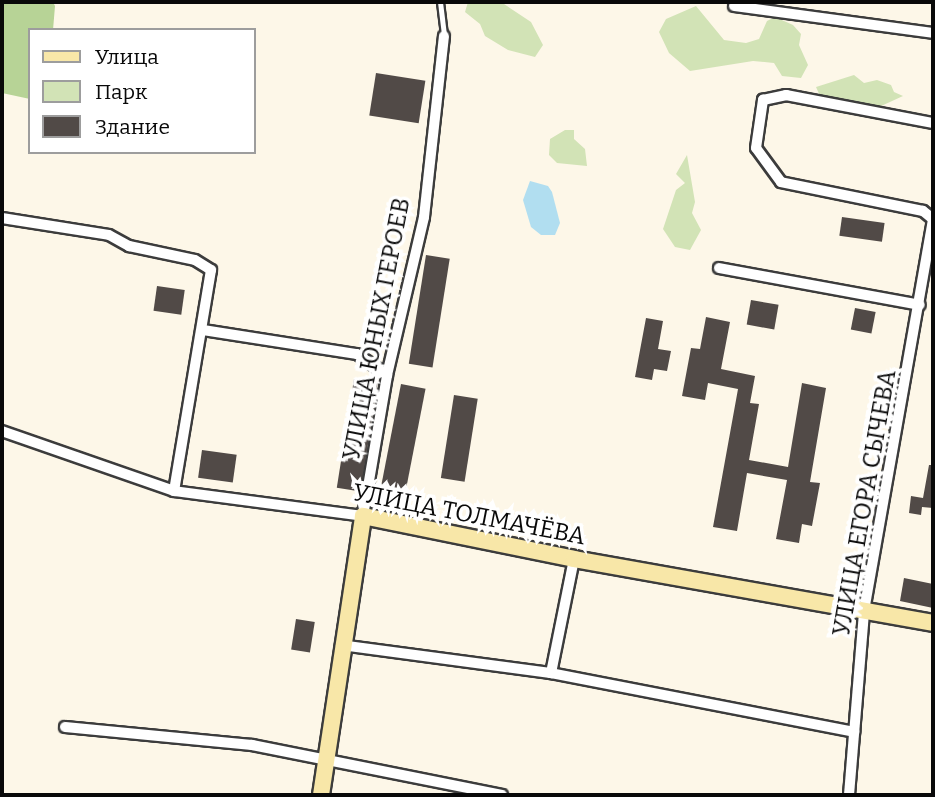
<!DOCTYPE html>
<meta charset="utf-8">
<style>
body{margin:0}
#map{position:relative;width:935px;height:797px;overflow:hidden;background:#fdf7e8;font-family:Bitter,serif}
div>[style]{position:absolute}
.green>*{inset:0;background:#d2e3b6}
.forest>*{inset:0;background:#b7d396}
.water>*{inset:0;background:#b1def0}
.building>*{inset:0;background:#514a47;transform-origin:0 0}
.roads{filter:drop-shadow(2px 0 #3c3c3c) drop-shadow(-2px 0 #3c3c3c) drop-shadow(0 2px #3c3c3c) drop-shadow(0 -2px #3c3c3c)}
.lane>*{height:5px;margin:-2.5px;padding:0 2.5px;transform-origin:2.5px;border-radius:2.5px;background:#fff}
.street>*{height:10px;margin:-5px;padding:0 5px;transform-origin:5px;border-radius:5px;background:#fff}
.secondary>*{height:16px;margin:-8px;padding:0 8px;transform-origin:8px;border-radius:8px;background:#f8e7a8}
span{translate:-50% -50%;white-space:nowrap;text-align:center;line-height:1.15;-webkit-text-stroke:7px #fff;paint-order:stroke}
.street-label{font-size:24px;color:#090909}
.frame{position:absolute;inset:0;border:4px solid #090909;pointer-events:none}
.legend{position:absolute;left:28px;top:28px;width:228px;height:126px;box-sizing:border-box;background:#fff;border:2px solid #9d9d9d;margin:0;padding:9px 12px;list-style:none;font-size:21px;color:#090909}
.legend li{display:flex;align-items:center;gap:14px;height:35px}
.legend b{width:35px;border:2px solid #9d9d9d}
</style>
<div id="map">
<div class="green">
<div style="clip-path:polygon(468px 2px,501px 2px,531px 22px,543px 45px,535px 57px,508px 50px,485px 36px,480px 24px,465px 12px)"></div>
<div style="clip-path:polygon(696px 6px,724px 40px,746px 43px,759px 39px,767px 21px,775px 17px,793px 25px,801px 34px,799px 45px,808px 65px,801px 78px,782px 76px,774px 63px,753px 61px,690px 71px,669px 53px,659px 32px,666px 19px)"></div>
<div style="clip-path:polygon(854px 75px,864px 83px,877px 80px,891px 85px,894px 92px,903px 96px,879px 107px,820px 96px,816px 87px)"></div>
<div style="clip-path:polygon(565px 130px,574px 130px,574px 139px,585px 149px,587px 166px,557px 163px,549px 155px,550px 139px)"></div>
<div style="clip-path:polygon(687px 155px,695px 202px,692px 213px,701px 230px,690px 250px,675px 247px,663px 229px,676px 190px,685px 183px,676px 174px)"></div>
</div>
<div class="forest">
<div style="clip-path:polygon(2px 2px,53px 2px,55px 6px,53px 30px,30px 30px,30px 99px,2px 93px)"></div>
</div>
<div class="water">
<div style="clip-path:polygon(530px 181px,548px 186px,552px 192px,560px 223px,555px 235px,541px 235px,531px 227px,523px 200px)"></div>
</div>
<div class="building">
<div style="left:376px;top:73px;width:50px;height:43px;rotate:9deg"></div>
<div style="left:842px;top:217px;width:43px;height:19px;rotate:8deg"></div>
<div style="left:426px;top:255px;width:24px;height:110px;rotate:9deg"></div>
<div style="left:157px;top:286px;width:28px;height:25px;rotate:8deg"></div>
<div style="left:751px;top:300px;width:28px;height:25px;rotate:10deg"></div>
<div style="left:855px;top:308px;width:21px;height:22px;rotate:11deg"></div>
<div style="clip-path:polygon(706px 317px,730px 322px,721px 369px,755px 376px,750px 403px,759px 404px,749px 460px,788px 467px,802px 383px,826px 388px,810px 482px,820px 483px,812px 526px,802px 524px,799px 543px,776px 539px,787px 480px,747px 473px,737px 531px,713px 527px,738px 389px,708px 383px,705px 400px,682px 396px,691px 348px,700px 349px)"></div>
<div style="clip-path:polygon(646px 318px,663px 321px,658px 349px,671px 351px,667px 371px,654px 369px,652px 380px,635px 377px)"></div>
<div style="left:354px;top:379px;width:24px;height:110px;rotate:9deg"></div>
<div style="left:401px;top:384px;width:25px;height:110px;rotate:11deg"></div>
<div style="left:454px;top:395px;width:24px;height:84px;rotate:9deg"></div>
<div style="left:202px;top:450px;width:35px;height:28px;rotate:8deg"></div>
<div style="clip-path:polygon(929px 465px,933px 465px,933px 508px,922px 507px,921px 515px,909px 513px,911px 496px,923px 498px)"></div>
<div style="clip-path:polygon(904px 578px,933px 584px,933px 608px,900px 601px)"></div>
<div style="left:296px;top:619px;width:19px;height:31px;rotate:9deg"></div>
</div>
<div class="roads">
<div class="lane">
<div style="left:440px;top:2px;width:34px;rotate:83deg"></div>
</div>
<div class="street">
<div style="left:734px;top:6px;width:201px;rotate:7.7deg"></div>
<div style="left:2px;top:218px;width:108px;rotate:9deg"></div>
<div style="left:109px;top:235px;width:23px;rotate:29deg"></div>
<div style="left:129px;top:246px;width:67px;rotate:12deg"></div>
<div style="left:195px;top:260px;width:19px;rotate:32deg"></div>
<div style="left:211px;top:270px;width:224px;rotate:99.5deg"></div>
<div style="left:933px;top:219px;width:13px;rotate:-141deg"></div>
<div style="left:923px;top:211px;width:145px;rotate:-168.5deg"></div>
<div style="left:781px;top:182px;width:42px;rotate:-126.3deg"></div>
<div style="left:756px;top:148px;width:49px;rotate:-81.7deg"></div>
<div style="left:763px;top:100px;width:24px;rotate:-12deg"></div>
<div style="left:786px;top:95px;width:150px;rotate:10.8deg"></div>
<div style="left:719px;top:268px;width:204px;rotate:10.4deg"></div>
<div style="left:203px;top:330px;width:156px;rotate:8.9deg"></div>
<div style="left:357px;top:354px;width:37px;rotate:35deg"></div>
<div style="left:2px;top:431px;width:182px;rotate:19.2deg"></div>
<div style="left:174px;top:491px;width:191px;rotate:7.5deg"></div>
<div style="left:363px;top:516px;width:143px;rotate:-80.3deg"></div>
<div style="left:387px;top:375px;width:162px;rotate:-76.8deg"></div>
<div style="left:424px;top:217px;width:182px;rotate:-83.7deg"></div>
<div style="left:341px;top:645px;width:212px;rotate:7.6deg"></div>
<div style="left:551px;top:673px;width:309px;rotate:11deg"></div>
<div style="left:551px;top:673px;width:116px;rotate:-78.6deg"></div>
<div style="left:65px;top:727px;width:188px;rotate:5.5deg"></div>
<div style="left:252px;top:745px;width:255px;rotate:11.3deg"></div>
<div style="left:849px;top:795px;width:185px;rotate:-85.3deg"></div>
<div style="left:864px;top:611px;width:399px;rotate:-80deg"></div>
</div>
<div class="secondary">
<div style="left:321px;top:795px;width:282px;rotate:-81.4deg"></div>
<div style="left:363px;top:516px;width:215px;rotate:11.5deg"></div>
<div style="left:574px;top:559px;width:365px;rotate:10.1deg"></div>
</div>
</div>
<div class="street-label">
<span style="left:377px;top:329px;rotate:-79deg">УЛИЦА ЮНЫХ ГЕРОЕВ</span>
<span style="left:865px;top:503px;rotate:-80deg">УЛИЦА ЕГОРА СЫЧЕВА</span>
<span style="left:469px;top:515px;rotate:11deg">УЛИЦА ТОЛМАЧЁВА</span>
</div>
<div class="frame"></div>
<ul class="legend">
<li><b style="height:9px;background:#f8e7a8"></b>Улица</li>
<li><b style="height:19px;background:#d2e3b6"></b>Парк</li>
<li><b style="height:19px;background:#514a47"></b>Здание</li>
</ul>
</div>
